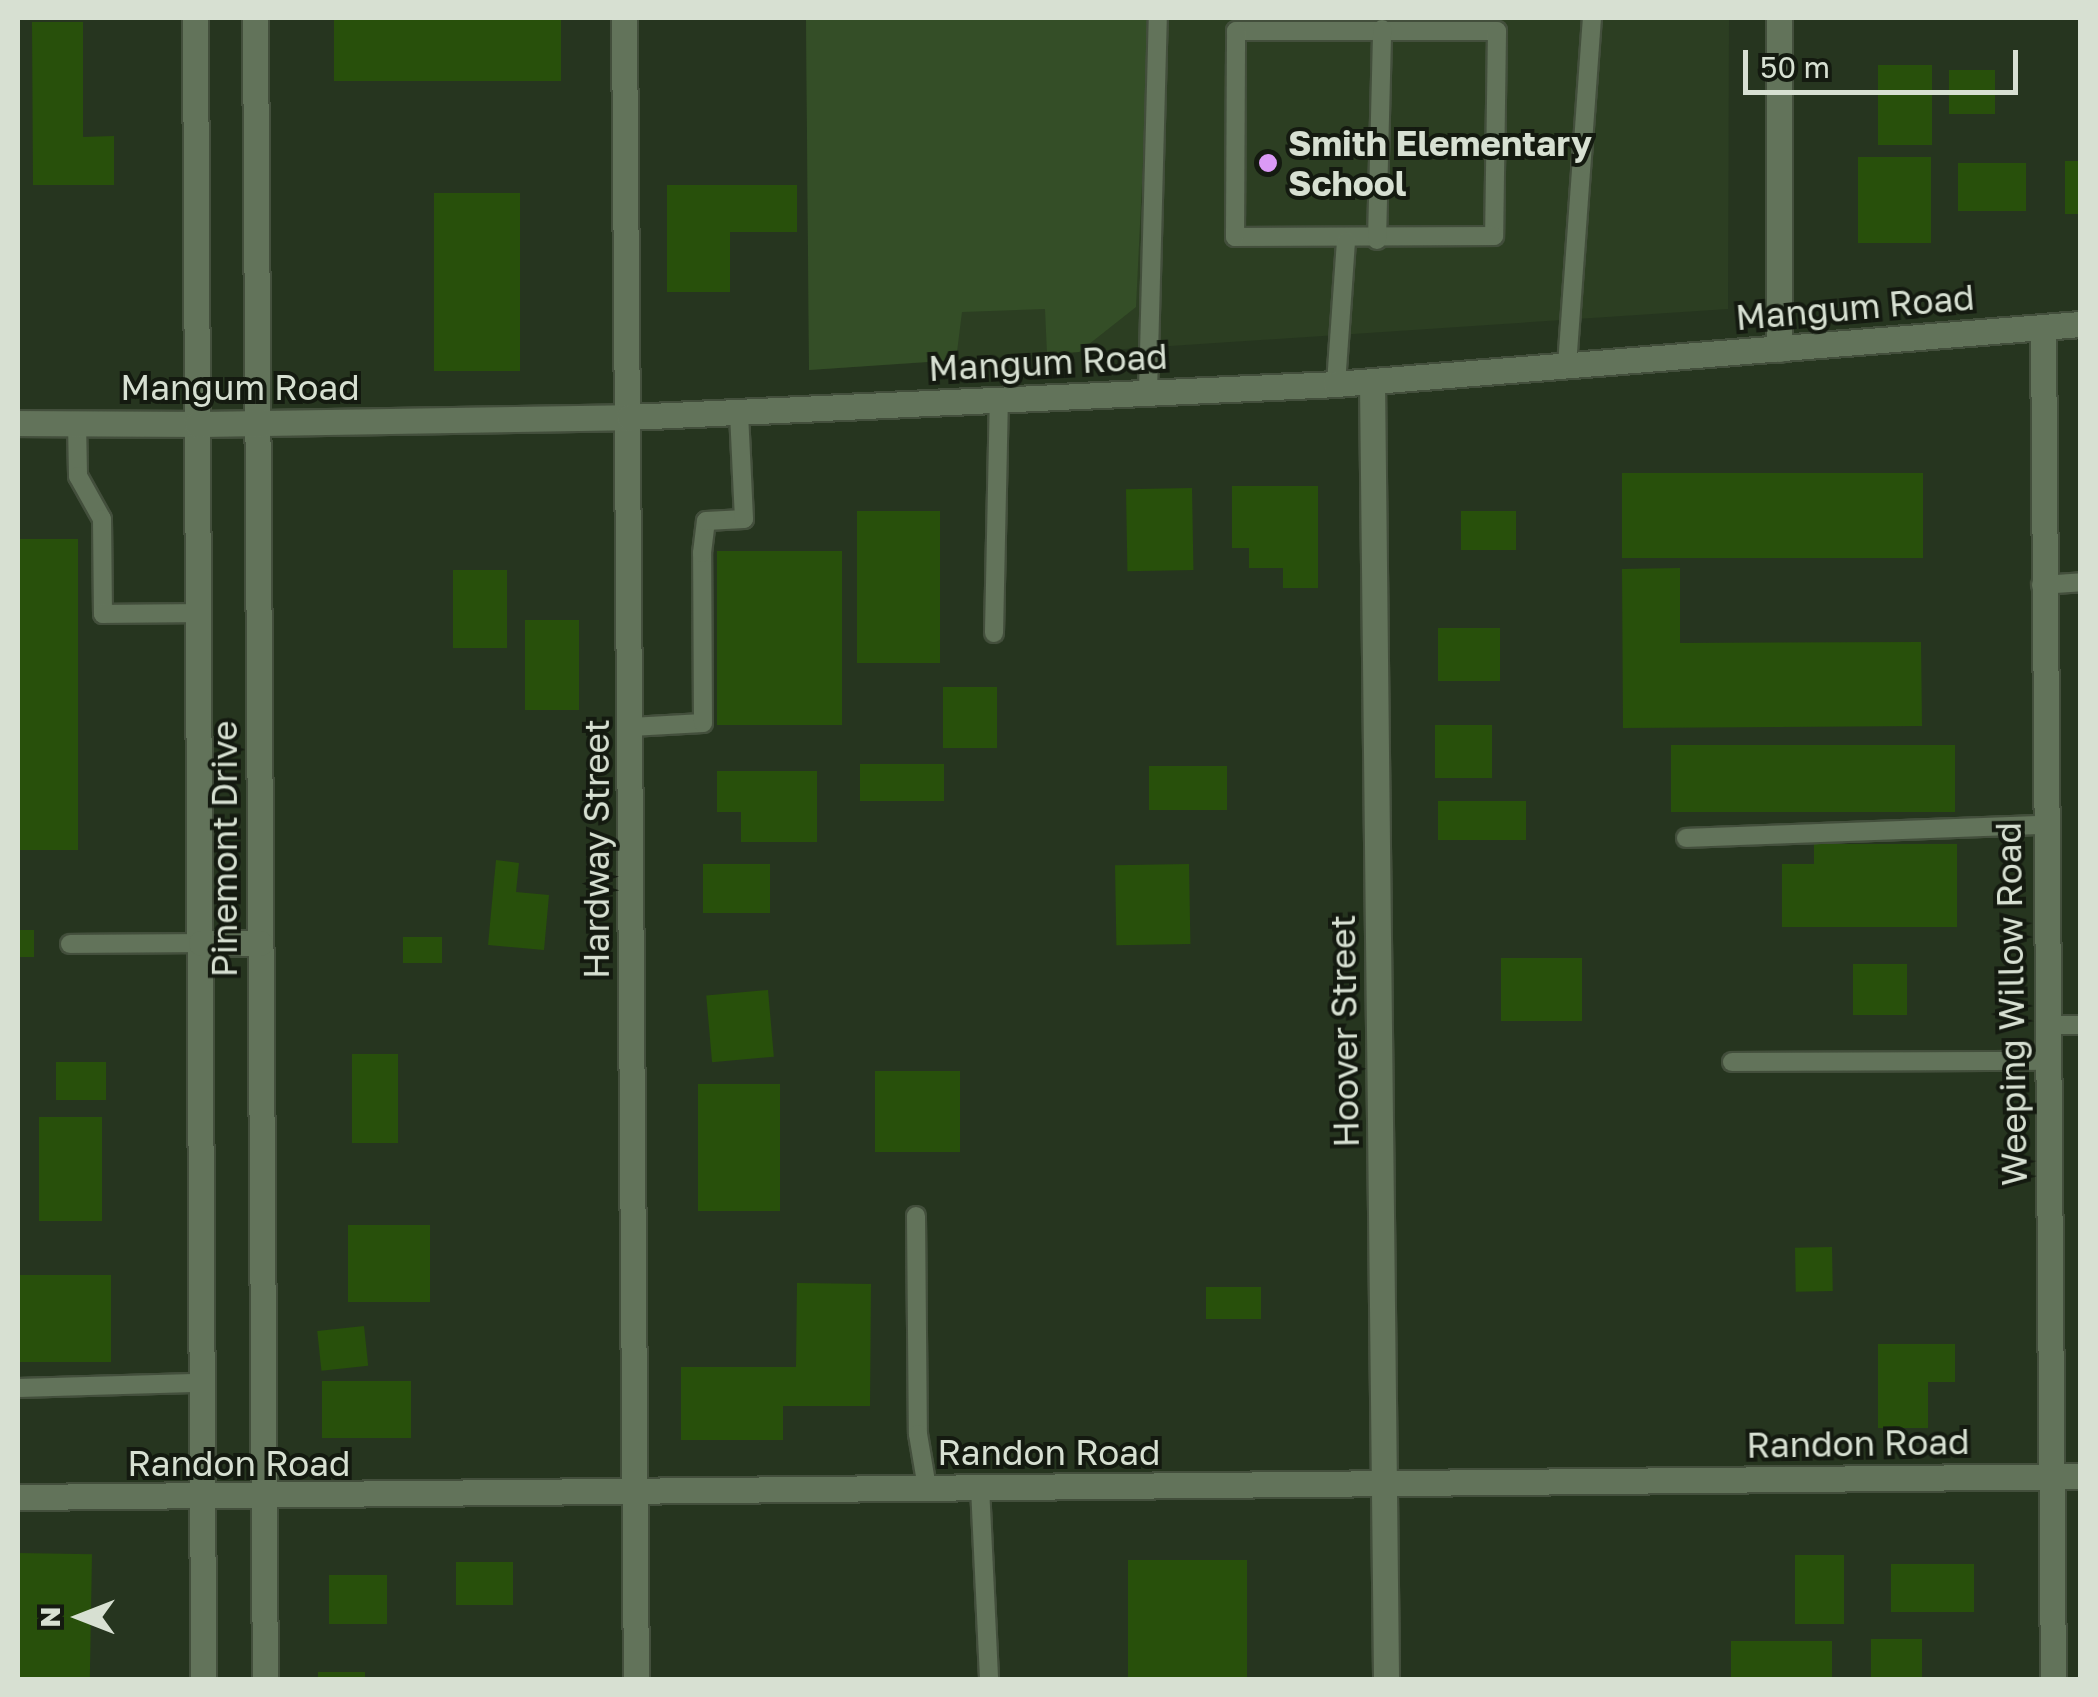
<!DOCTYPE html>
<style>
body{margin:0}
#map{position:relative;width:2098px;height:1697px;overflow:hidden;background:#26351f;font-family:"Golos Text",sans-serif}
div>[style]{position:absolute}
.built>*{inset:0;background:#2c3e22}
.green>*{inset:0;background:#344e27}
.building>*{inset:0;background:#28500b;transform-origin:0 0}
.roads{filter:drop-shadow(2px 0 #434f3c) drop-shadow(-2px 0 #434f3c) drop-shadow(0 2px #434f3c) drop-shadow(0 -2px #434f3c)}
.lane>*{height:18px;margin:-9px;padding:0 9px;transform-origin:9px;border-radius:9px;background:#62735a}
.street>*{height:25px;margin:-12.5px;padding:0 12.5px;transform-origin:12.5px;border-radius:12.5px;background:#62735a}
.secondary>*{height:25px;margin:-12.5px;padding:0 12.5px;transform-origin:12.5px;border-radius:12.5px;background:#62735a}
.dots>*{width:28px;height:28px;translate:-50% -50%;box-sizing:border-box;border:5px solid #141a10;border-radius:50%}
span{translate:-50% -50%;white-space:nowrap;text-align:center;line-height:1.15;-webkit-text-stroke:8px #141a10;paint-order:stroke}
.poi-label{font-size:35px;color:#d7e0d2;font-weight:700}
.left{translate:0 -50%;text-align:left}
.street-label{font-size:35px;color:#d7e0d2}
.frame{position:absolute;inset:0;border:20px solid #d7e0d2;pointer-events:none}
.north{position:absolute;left:30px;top:1567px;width:100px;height:100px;-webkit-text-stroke:8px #141a10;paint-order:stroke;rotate:270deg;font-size:28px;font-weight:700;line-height:40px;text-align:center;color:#d7e0d2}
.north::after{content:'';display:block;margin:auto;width:35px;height:45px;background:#d7e0d2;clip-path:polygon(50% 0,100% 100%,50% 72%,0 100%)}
.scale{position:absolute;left:1743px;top:50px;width:275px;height:45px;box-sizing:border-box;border:5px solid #d7e0d2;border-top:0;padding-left:12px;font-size:30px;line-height:35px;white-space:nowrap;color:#d7e0d2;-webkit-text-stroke:8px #141a10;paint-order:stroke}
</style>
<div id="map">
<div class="built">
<div style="clip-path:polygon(806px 18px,1729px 18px,1728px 309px,809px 370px)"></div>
</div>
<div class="green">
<div style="clip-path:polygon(806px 18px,1150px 18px,1136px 307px,1079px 352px,1047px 354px,1045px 309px,962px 312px,956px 360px,809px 370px)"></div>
</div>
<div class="building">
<div style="left:334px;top:18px;width:227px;height:63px"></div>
<div style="clip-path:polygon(32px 22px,83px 22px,83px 137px,114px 136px,114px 185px,33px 185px)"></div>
<div style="left:1878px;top:65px;width:54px;height:80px"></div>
<div style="left:1949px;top:70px;width:46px;height:44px"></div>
<div style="left:1858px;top:157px;width:73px;height:86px"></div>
<div style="left:2065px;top:161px;width:15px;height:53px"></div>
<div style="left:1958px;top:163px;width:68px;height:48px"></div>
<div style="clip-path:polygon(667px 185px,797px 185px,797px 232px,730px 232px,730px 292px,667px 292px)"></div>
<div style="left:434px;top:193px;width:86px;height:178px"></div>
<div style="left:1923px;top:473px;width:85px;height:301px;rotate:90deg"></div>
<div style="clip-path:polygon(1232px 486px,1318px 486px,1318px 588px,1283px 588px,1283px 568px,1249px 568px,1249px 548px,1232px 548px)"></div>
<div style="left:1192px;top:488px;width:82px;height:66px;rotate:89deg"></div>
<div style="left:940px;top:511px;width:152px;height:83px;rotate:90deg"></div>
<div style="left:1461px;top:511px;width:55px;height:39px"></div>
<div style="left:78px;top:539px;width:311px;height:60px;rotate:90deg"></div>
<div style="left:717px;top:551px;width:125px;height:174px"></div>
<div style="clip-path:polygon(1680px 568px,1680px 643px,1921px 642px,1922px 726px,1623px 728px,1622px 569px)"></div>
<div style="left:453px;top:570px;width:54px;height:78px"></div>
<div style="left:525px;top:620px;width:54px;height:90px"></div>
<div style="left:1438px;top:628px;width:62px;height:53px"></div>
<div style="left:943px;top:687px;width:54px;height:61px"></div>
<div style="left:1435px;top:725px;width:57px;height:53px"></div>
<div style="left:1671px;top:745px;width:284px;height:67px"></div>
<div style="left:860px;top:764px;width:84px;height:37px"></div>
<div style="left:1149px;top:766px;width:78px;height:44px"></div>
<div style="clip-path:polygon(717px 771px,817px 771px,817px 842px,741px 842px,741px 812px,717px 812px)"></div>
<div style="left:1438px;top:801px;width:88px;height:39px"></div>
<div style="clip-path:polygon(1814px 844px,1957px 844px,1957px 927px,1782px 927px,1782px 864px,1814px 864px)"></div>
<div style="clip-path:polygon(496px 860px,519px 863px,516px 892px,549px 895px,544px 950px,488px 945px)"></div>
<div style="left:703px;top:864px;width:67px;height:49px"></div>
<div style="left:1189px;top:864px;width:80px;height:74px;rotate:89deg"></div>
<div style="left:18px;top:930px;width:16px;height:27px"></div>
<div style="left:403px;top:937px;width:39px;height:26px"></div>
<div style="left:1501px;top:958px;width:81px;height:63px"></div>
<div style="left:1853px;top:964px;width:54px;height:51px"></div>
<div style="left:768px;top:990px;width:67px;height:62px;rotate:85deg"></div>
<div style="left:352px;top:1054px;width:46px;height:89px"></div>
<div style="left:56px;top:1062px;width:50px;height:38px"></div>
<div style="left:875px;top:1071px;width:85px;height:81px"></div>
<div style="left:698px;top:1084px;width:82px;height:127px"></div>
<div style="left:39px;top:1117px;width:63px;height:104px"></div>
<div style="left:348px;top:1225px;width:82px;height:77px"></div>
<div style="left:1832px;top:1247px;width:44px;height:37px;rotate:89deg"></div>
<div style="left:18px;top:1275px;width:93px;height:87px"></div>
<div style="clip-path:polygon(797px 1283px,871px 1284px,870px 1406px,783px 1406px,783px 1440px,681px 1440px,681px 1367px,796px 1367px)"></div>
<div style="left:1206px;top:1287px;width:55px;height:32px"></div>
<div style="left:364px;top:1326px;width:40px;height:47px;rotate:84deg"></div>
<div style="clip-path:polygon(1878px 1344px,1955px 1344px,1955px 1382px,1928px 1382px,1928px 1428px,1878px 1428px)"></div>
<div style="left:322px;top:1381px;width:89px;height:57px"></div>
<div style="left:18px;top:1553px;width:74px;height:127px;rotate:1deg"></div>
<div style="left:1795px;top:1555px;width:49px;height:69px"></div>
<div style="left:1128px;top:1560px;width:119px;height:120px"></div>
<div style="left:456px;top:1562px;width:57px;height:43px"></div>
<div style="left:1891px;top:1564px;width:83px;height:48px"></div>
<div style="left:329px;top:1575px;width:58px;height:49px"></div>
<div style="left:1871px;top:1639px;width:51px;height:41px"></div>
<div style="left:1731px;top:1641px;width:101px;height:39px"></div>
<div style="left:318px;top:1672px;width:47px;height:8px"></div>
</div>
<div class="roads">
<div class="lane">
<div style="left:1236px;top:31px;width:261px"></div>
<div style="left:1497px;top:31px;width:205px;rotate:90.8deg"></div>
<div style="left:1494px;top:236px;width:259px;rotate:179.8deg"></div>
<div style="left:1235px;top:237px;width:206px;rotate:-89.7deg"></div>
<div style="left:1377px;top:240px;width:211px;rotate:-88.6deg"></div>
<div style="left:1567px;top:366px;width:349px;rotate:-85.9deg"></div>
<div style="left:1336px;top:384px;width:143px;rotate:-86deg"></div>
<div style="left:1148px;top:392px;width:374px;rotate:-88.5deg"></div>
<div style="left:77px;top:423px;width:53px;rotate:88.9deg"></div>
<div style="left:78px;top:476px;width:49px;rotate:60.8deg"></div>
<div style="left:102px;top:519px;width:95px;rotate:89.4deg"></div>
<div style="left:103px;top:614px;width:96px;rotate:-0.6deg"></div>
<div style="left:2041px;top:585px;width:39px;rotate:-4deg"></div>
<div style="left:994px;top:633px;width:233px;rotate:-88.8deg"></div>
<div style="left:631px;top:727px;width:72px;rotate:-3.2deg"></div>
<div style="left:703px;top:723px;width:170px;rotate:-90.3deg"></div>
<div style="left:702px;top:553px;width:32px;rotate:-83deg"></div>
<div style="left:706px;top:521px;width:38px;rotate:-3deg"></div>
<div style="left:744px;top:519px;width:107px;rotate:-92.7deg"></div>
<div style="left:1686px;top:838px;width:357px;rotate:-2.1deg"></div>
<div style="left:70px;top:944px;width:131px;rotate:-0.4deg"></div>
<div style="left:2047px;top:1025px;width:33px"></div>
<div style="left:1732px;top:1062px;width:315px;rotate:-0.2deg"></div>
<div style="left:916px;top:1216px;width:218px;rotate:89.5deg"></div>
<div style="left:918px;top:1434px;width:55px;rotate:80.5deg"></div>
<div style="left:18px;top:1388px;width:184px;rotate:-1.6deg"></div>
<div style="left:980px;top:1487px;width:193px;rotate:87.3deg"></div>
</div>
<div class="street">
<div style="left:624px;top:18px;width:1662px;rotate:89.59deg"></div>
<div style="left:2043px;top:327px;width:1353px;rotate:89.58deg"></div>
<div style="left:1779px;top:349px;width:331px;rotate:-90deg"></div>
<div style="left:1372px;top:382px;width:1298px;rotate:89.38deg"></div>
<div style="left:18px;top:423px;width:179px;rotate:0.3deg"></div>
<div style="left:18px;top:1497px;width:2062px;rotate:-0.58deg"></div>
</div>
<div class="secondary">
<div style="left:195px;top:18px;width:1662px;rotate:89.72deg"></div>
<div style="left:255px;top:18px;width:1662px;rotate:89.66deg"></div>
<div style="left:197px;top:424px;width:432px;rotate:-0.9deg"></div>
<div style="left:629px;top:417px;width:708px;rotate:-2.67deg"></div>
<div style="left:1336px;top:384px;width:746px;rotate:-4.61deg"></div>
<div style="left:201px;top:943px;width:59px"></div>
</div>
</div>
<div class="dots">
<div style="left:1268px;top:163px;background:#db9af6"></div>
</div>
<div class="poi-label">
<span class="left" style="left:1288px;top:163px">Smith Elementary<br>School</span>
</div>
<div class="street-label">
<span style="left:1855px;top:307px;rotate:-5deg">Mangum Road</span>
<span style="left:1048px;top:362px;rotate:-3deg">Mangum Road</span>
<span style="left:240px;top:387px">Mangum Road</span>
<span style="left:224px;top:849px;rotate:-90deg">Pinemont Drive</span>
<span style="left:596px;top:849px;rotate:-90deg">Hardway Street</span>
<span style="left:2011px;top:1004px;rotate:-91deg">Weeping Willow Road</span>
<span style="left:1344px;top:1031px;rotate:-91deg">Hoover Street</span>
<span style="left:1858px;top:1443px;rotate:-1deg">Randon Road</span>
<span style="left:1049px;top:1452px">Randon Road</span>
<span style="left:239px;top:1463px">Randon Road</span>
</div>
<div class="frame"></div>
<div class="north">N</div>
<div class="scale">50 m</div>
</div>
